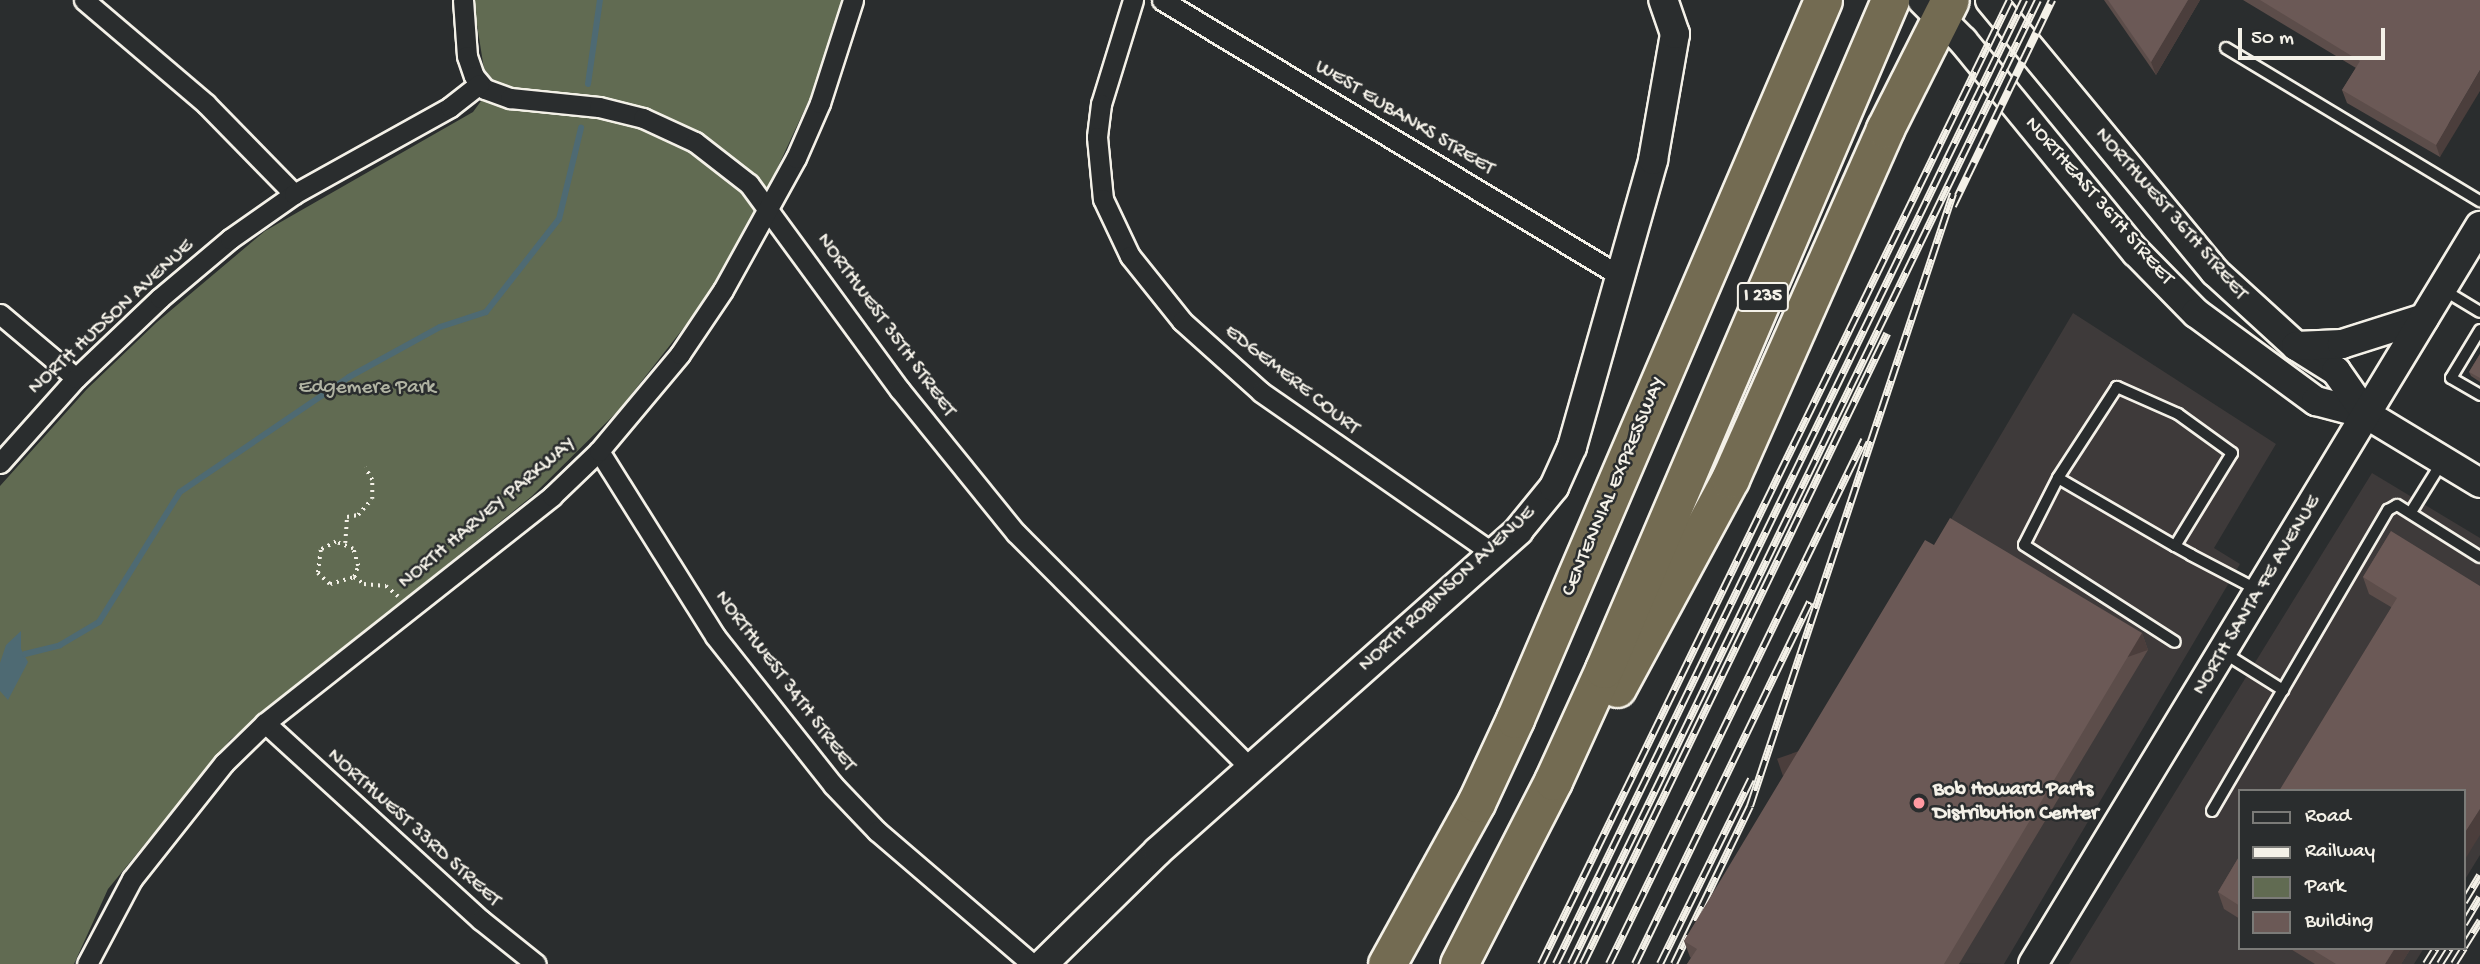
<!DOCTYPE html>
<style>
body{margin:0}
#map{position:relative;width:2480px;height:964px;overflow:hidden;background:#2a2d2e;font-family:"Gochi Hand",sans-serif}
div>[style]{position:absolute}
.built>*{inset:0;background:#3e3a3a}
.green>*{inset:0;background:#616b52}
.water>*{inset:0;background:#4e6a73}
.stream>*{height:6px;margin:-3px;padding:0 3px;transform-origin:3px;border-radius:3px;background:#4e6a73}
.path>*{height:3.5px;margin-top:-1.75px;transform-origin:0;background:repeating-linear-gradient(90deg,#f4f1e8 0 2px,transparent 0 7px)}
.roads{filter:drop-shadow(2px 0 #f4f1e8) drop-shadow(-2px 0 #f4f1e8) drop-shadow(0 2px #f4f1e8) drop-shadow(0 -2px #f4f1e8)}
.lane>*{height:10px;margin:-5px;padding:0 5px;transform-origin:5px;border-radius:5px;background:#2a2d2e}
.street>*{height:19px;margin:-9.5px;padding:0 9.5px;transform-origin:9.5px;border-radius:9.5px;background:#2a2d2e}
.secondary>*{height:28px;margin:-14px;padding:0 14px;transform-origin:14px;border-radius:14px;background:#2a2d2e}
.highway>*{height:37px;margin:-18.5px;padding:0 18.5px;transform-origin:18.5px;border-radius:18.5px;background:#736b52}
.rail>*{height:8px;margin-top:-4px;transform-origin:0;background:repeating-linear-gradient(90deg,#2a2d2e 0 16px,#f4f1e8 0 32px);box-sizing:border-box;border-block:2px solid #f4f1e8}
.wall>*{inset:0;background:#5c4d4a}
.shaded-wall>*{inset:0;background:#4b3e3c;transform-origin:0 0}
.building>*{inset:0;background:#6b5956}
.dots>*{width:19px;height:19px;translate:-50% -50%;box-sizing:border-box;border:4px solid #2a2d2e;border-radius:50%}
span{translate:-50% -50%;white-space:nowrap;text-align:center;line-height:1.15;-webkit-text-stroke:5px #2a2d2e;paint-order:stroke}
.shield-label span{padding:2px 5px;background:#2a2d2e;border:2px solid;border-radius:5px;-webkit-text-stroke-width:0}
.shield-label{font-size:19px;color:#f4f1e8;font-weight:700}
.street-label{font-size:21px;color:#f4f1e8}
.park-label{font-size:21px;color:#b2b5a4}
.poi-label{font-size:21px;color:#f4f1e8;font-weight:700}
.left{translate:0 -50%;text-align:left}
.legend{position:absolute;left:2238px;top:789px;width:228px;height:161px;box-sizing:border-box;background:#2a2d2e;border:2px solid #7b7b78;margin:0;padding:9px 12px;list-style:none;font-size:21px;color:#f4f1e8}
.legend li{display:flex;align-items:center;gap:14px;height:35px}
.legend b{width:35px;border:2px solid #7b7b78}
.scale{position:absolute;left:2238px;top:28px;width:147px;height:32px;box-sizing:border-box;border:4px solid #f4f1e8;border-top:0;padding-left:9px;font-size:21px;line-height:24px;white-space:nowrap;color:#f4f1e8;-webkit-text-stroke:5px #2a2d2e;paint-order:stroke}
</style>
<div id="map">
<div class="built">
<div style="clip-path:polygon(2073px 313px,2276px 444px,2214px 548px,2240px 564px,2004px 964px,1689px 961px)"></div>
<div style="clip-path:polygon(2372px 473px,2480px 538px,2480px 855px,2464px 881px,2464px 791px,2240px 791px,2240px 948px,2424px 948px,2414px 964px,2069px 964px)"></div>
</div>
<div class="green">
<div style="clip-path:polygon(473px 0,842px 0,816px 85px,749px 229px,700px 307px,619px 410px,532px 496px,230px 740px,108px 889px,74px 964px,0 964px,0 486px,87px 389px,157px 322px,265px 231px,473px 112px,495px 82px,484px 69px)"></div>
</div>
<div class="water">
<div style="clip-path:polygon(21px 631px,21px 649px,28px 662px,8px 700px,0 691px,0 663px,6px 645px)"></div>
</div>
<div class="stream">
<div style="left:588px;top:84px;width:85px;rotate:-81.9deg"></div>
<div style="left:25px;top:654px;width:36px;rotate:-14deg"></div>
<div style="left:60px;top:645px;width:45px;rotate:-30.5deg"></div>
<div style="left:99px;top:622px;width:153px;rotate:-58.1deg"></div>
<div style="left:180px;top:492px;width:204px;rotate:-34.2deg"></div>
<div style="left:349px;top:377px;width:104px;rotate:-28.8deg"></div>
<div style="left:440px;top:327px;width:48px;rotate:-18.1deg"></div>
<div style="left:486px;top:312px;width:118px;rotate:-51.9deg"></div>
<div style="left:559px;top:219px;width:94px;rotate:-76.4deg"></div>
</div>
<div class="path">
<div style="left:345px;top:543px;width:26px;rotate:-86deg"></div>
<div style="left:347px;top:517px;width:11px;rotate:-10deg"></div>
<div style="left:358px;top:515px;width:21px;rotate:-49deg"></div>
<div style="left:372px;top:499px;width:19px;rotate:-90deg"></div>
<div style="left:372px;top:480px;width:14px;rotate:-120deg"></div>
<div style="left:354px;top:577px;width:12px;rotate:-70deg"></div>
<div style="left:358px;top:566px;width:18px;rotate:-106deg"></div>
<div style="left:353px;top:549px;width:18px;rotate:-158deg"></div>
<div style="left:336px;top:542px;width:17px;rotate:152deg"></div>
<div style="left:321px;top:550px;width:23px;rotate:97deg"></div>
<div style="left:318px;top:573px;width:16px;rotate:43deg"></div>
<div style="left:330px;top:584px;width:25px;rotate:-16deg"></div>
<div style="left:354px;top:577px;width:12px;rotate:35deg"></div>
<div style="left:364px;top:584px;width:22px;rotate:5deg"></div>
<div style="left:386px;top:586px;width:16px;rotate:40deg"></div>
</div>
<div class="roads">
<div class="lane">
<div style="left:2226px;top:48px;width:297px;rotate:31.1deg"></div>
<div style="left:2442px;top:289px;width:44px;rotate:31.2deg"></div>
<div style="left:2480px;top:330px;width:56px;rotate:121.1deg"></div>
<div style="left:2451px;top:378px;width:34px;rotate:30deg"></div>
<div style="left:2058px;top:478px;width:75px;rotate:116.9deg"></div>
<div style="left:2024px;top:545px;width:179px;rotate:32.7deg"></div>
<div style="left:2411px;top:512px;width:59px;rotate:-58.2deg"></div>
<div style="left:2175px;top:546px;width:109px;rotate:-58.5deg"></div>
<div style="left:2232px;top:453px;width:67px;rotate:-144.2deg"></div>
<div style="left:2178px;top:414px;width:67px;rotate:-156.1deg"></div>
<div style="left:2117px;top:387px;width:108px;rotate:123deg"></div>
<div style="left:2058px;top:478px;width:135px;rotate:30.2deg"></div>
<div style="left:2175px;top:546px;width:18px;rotate:29deg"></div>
<div style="left:2191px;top:555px;width:76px;rotate:27.6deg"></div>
<div style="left:2224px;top:653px;width:70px;rotate:32.1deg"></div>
<div style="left:2212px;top:811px;width:349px;rotate:-59.7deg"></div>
<div style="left:2388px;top:510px;width:10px;rotate:-29deg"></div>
<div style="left:2397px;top:505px;width:98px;rotate:32.1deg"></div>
</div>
<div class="street">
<div style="left:84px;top:0;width:160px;rotate:40.4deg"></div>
<div style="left:206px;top:104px;width:126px;rotate:45.6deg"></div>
<div style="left:463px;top:0;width:56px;rotate:85.9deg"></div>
<div style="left:467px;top:56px;width:21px;rotate:71deg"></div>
<div style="left:474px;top:76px;width:17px;rotate:50deg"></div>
<div style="left:485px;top:89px;width:27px;rotate:20deg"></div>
<div style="left:510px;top:98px;width:89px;rotate:5.8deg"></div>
<div style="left:599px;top:107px;width:45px;rotate:14deg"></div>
<div style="left:643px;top:118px;width:57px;rotate:24.8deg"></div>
<div style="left:695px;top:142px;width:68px;rotate:37.9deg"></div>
<div style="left:749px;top:184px;width:255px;rotate:53.8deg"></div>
<div style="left:900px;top:390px;width:184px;rotate:51deg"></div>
<div style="left:1016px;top:533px;width:332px;rotate:45.1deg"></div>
<div style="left:1133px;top:0;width:109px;rotate:107.1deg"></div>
<div style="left:1101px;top:104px;width:33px;rotate:97deg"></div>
<div style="left:1097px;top:137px;width:62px;rotate:84.5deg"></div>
<div style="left:1103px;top:199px;width:63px;rotate:64.7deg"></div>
<div style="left:1130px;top:256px;width:83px;rotate:51.3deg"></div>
<div style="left:1182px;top:321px;width:106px;rotate:41.9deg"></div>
<div style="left:1261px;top:392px;width:282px;rotate:34.8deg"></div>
<div style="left:1162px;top:0;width:537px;rotate:31.06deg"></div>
<div style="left:0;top:314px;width:99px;rotate:40.1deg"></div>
<div style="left:599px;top:451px;width:218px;rotate:57.9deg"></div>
<div style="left:715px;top:636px;width:190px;rotate:51.6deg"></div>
<div style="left:833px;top:785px;width:64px;rotate:46.3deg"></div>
<div style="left:877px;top:831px;width:204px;rotate:40.6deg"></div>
<div style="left:0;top:463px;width:114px;rotate:-48.2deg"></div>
<div style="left:76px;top:378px;width:116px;rotate:-43.6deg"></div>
<div style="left:160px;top:298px;width:92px;rotate:-40.1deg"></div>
<div style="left:230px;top:239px;width:78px;rotate:-35.1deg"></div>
<div style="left:294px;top:194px;width:179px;rotate:-29.1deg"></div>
<div style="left:450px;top:107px;width:37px;rotate:-38deg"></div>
<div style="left:265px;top:723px;width:292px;rotate:42.4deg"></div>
<div style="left:481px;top:920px;width:70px;rotate:38.7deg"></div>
<div style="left:87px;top:964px;width:96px;rotate:-62.1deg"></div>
<div style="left:132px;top:879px;width:148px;rotate:-51.6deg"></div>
<div style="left:224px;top:763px;width:57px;rotate:-44.3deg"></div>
<div style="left:265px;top:723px;width:366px;rotate:-38.3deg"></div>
<div style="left:552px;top:496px;width:65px;rotate:-43.8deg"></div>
<div style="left:599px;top:451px;width:126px;rotate:-50.1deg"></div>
<div style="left:680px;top:354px;width:77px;rotate:-56.1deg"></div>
<div style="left:723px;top:290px;width:151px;rotate:-61.1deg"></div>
<div style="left:796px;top:158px;width:60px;rotate:-66.4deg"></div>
<div style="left:820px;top:103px;width:108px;rotate:-72.2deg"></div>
</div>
<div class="secondary">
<div style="left:1922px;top:0;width:58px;rotate:45deg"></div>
<div style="left:1963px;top:41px;width:273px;rotate:50.7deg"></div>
<div style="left:2136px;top:252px;width:86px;rotate:45.5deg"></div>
<div style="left:2196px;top:313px;width:149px;rotate:36.3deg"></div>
<div style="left:2316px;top:401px;width:52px;rotate:14.6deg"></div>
<div style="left:2366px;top:414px;width:133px;rotate:31.2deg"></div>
<div style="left:1990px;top:0;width:353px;rotate:50.4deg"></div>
<div style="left:2215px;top:272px;width:110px;rotate:42.4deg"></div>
<div style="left:2296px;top:346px;width:47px;rotate:32deg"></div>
<div style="left:2336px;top:371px;width:52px;rotate:55.1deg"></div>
<div style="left:2296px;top:346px;width:46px;rotate:-2.5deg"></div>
<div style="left:2342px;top:344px;width:86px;rotate:-17.6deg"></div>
<div style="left:1043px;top:964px;width:161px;rotate:-44.5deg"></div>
<div style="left:1158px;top:851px;width:482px;rotate:-41.6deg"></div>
<div style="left:1518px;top:531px;width:57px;rotate:-50.7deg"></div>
<div style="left:1554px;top:487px;width:44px;rotate:-65.8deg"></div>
<div style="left:1572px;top:447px;width:298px;rotate:-74.2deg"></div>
<div style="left:1653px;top:160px;width:128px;rotate:-80.1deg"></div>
<div style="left:1675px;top:34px;width:36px;rotate:-109deg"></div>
<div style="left:2033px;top:964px;width:863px;rotate:-58.8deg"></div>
</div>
<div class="highway">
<div style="left:1617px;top:688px;width:238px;rotate:-61.6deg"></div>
<div style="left:1730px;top:479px;width:383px;rotate:-66.1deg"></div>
<div style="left:1885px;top:129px;width:144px;rotate:-63.3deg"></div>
<div style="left:1387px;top:964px;width:184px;rotate:-61.1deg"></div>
<div style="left:1476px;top:803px;width:93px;rotate:-65.1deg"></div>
<div style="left:1515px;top:719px;width:782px;rotate:-66.81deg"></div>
<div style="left:1459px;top:964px;width:206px;rotate:-62.8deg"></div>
<div style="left:1553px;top:781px;width:123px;rotate:-65.5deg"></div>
<div style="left:1604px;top:669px;width:728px;rotate:-66.85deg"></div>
</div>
</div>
<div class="rail">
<div style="left:1953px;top:206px;width:229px;rotate:-64.3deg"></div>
<div style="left:2464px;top:902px;width:31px;rotate:-59deg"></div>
<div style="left:2464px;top:924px;width:31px;rotate:-59deg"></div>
<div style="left:2464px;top:947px;width:31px;rotate:-58deg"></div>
<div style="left:1541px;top:964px;width:1072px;rotate:-64.06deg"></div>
<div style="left:1556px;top:964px;width:1072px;rotate:-64.1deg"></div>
<div style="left:1571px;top:964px;width:1071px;rotate:-64.15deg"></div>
<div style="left:1583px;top:964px;width:700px;rotate:-64.24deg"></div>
<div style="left:1609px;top:964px;width:583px;rotate:-64.05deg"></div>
<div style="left:1635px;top:964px;width:402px;rotate:-64.2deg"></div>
<div style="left:1660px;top:964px;width:206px;rotate:-63.8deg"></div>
<div style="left:1674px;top:964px;width:175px;rotate:-64.3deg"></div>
<div style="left:1750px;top:806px;width:645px;rotate:-71.65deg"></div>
<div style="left:2426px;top:964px;width:19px;rotate:-58deg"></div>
<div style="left:2440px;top:964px;width:19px;rotate:-58deg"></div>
<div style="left:2454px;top:964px;width:19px;rotate:-58deg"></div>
</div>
<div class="wall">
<div style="clip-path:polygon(2104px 0,2200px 0,2156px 75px)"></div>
<div style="clip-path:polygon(2243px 0,2480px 0,2440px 157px,2347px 103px,2342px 90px,2356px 68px)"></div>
<div style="clip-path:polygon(2480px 354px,2480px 382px,2471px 376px,2469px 372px)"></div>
<div style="clip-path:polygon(2391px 531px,2464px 861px,2391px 607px,2369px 594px,2363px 577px)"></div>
<div style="clip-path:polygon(1934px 545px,2142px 633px,2148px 650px,1959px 964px,1687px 964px,1691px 958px,1690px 957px,1684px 941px)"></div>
<div style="clip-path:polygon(2240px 855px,2240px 919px,2224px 909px,2218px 892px)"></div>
<div style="clip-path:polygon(2289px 948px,2411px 948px,2401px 964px,2315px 964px)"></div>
</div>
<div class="shaded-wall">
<div style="clip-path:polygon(2188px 0,2200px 0,2156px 75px,2151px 62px)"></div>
<div style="clip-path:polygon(2480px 70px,2480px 91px,2440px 157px,2436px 145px)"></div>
<div style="left:2142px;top:633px;width:18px;height:386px;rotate:71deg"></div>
<div style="clip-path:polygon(2480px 809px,2480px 835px,2464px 861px,2464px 834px)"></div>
<div style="clip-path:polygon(2395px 948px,2411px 948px,2401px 964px,2385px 964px)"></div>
</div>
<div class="building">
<div style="clip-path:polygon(2108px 0,2188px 0,2151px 62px)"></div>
<div style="clip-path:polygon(2260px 0,2480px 0,2480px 70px,2436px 145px,2342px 90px,2360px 61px)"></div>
<div style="clip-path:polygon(2480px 354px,2480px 378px,2469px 372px)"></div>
<div style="clip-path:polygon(1950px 518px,2142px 633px,1944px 964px,1687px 964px,1697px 949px,1684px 941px,1925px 540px,1934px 545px)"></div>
<div style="clip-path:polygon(2391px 531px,2480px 586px,2480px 809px,2464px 834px,2464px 791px,2279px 791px,2397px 598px,2363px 577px)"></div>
<div style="clip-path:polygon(2240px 855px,2240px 906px,2218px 892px)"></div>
<div style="clip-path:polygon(2310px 948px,2395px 948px,2385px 964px,2336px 964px)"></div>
</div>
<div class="dots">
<div style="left:1919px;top:803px;background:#ff9aa2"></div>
</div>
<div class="shield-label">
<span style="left:1763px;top:297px">I 235</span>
</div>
<div class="street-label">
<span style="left:1404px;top:119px;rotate:31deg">WEST EUBANKS STREET</span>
<span style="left:2098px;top:202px;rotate:49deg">NORTHEAST 36TH STREET</span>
<span style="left:2170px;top:215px;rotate:49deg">NORTHWEST 36TH STREET</span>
<span style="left:112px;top:318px;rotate:-43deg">NORTH HUDSON AVENUE</span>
<span style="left:885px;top:326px;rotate:54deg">NORTHWEST 35TH STREET</span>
<span style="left:1291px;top:381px;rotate:38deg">EDGEMERE COURT</span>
<span style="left:1615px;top:487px;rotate:-67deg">CENTENNIAL EXPRESSWAY</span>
<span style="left:488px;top:514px;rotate:-40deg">NORTH HARVEY PARKWAY</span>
<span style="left:1448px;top:590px;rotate:-43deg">NORTH ROBINSON AVENUE</span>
<span style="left:2258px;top:596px;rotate:-59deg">NORTH SANTA FE AVENUE</span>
<span style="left:784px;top:682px;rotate:53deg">NORTHWEST 34TH STREET</span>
<span style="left:413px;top:829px;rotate:42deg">NORTHWEST 33RD STREET</span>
</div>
<div class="park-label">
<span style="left:367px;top:389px">Edgemere Park</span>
</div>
<div class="poi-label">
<span class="left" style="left:1933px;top:803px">Bob Howard Parts<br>Distribution Center</span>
</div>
<ul class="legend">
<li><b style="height:9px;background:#2a2d2e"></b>Road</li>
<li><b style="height:9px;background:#f4f1e8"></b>Railway</li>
<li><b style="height:19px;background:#616b52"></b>Park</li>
<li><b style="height:19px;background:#6b5956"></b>Building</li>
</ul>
<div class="scale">50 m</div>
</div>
